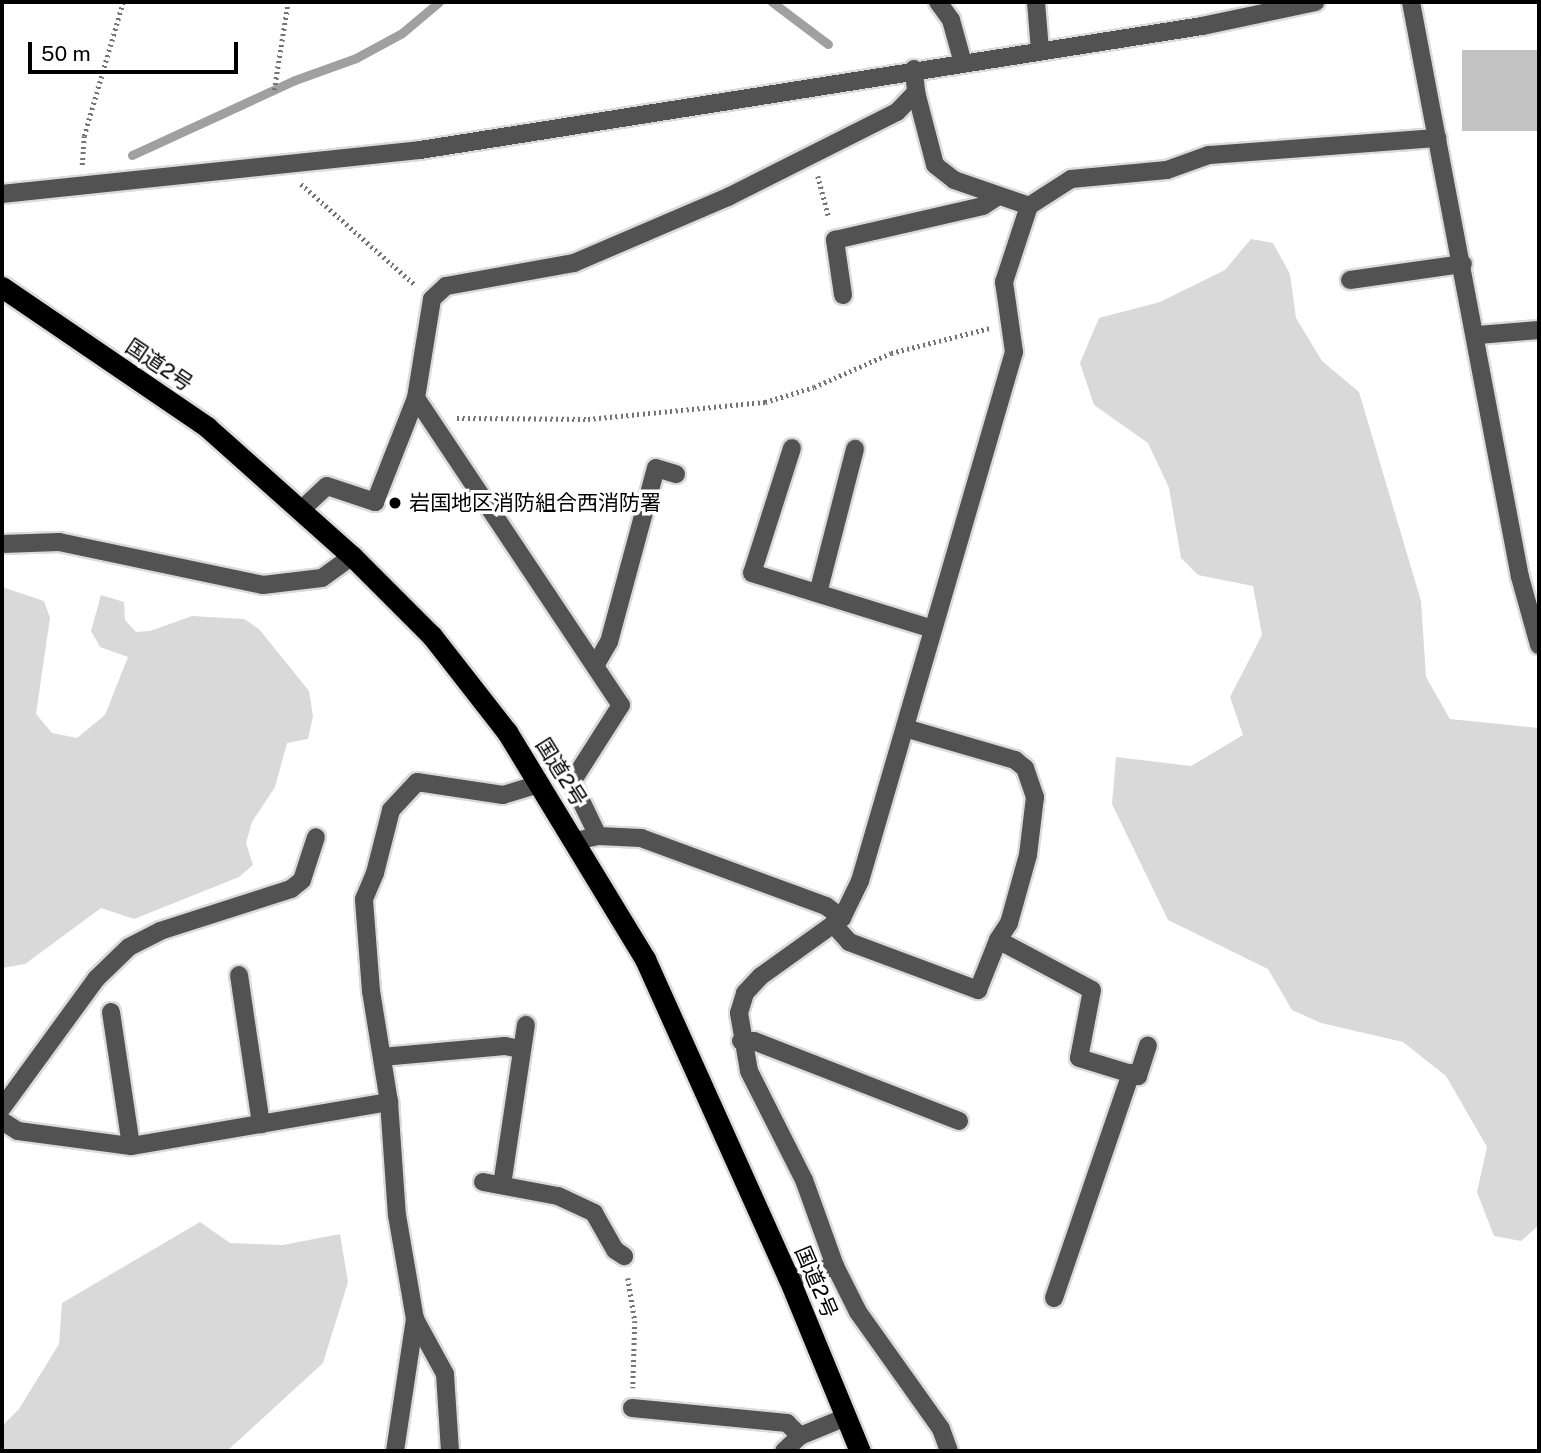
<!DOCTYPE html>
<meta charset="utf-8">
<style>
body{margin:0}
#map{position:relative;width:1541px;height:1453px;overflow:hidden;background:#fff;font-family:"Public Sans","Noto Sans JP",sans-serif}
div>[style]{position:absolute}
.green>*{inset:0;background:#d9d9d9}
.stream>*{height:9px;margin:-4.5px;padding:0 4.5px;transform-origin:4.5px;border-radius:4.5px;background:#a0a0a0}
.building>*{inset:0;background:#c2c2c2;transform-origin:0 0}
.path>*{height:4.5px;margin-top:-2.25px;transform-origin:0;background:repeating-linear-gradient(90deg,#747474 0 2px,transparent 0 5.5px)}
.roads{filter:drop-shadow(2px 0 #dbdbdb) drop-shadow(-2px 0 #dbdbdb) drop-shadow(0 2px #dbdbdb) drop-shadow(0 -2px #dbdbdb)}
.minor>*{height:18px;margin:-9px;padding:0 9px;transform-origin:9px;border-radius:9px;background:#525252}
.highway>*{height:21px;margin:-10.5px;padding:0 10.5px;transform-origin:10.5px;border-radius:10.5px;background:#000}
.dots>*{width:19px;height:19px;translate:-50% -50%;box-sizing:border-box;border:4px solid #fff;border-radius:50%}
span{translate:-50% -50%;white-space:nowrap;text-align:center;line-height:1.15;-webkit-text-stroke:7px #fff;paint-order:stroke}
.street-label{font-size:21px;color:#000}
.poi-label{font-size:21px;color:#000}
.left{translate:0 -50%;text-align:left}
.frame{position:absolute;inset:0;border:4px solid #000;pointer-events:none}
.scale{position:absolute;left:28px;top:42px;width:210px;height:32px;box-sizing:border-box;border:4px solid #000;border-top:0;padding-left:9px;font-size:21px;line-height:24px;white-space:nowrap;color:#000;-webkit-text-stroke:5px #fff;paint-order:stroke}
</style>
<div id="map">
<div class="green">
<div style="clip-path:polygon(1251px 239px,1273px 243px,1290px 274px,1296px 318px,1322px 361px,1359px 392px,1421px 601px,1426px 677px,1450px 719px,1539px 728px,1539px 1225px,1521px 1241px,1494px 1236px,1477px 1192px,1487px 1147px,1446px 1076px,1403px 1042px,1321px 1023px,1292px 1010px,1268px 969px,1168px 920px,1112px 804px,1116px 757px,1191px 766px,1243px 735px,1230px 697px,1262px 635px,1253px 586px,1198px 575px,1181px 558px,1169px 488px,1148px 443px,1094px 405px,1080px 363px,1099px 318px,1160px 302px,1225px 270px)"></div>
<div style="clip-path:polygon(2px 587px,44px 601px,50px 618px,36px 714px,52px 733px,77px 738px,105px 715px,128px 657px,100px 647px,91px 631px,101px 595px,124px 602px,125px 620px,136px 632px,150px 631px,192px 616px,244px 619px,259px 629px,309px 691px,313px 716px,308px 739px,287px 743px,275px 787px,252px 822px,246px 843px,253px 865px,239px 877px,134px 919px,101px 908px,25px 964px,2px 968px)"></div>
<div style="clip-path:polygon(200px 1222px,230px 1243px,283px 1245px,340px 1234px,348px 1282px,323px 1363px,227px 1451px,2px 1451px,2px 1426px,19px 1409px,59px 1344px,62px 1303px)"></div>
</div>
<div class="stream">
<div style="left:772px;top:2px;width:70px;rotate:36.9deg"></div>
<div style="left:132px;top:155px;width:179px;rotate:-24.7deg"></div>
<div style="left:295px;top:80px;width:65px;rotate:-19.8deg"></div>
<div style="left:356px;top:58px;width:52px;rotate:-28.5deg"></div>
<div style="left:402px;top:33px;width:48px;rotate:-40deg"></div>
</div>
<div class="building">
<div style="left:1539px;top:50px;width:81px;height:77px;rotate:90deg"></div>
</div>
<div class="path">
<div style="left:274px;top:90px;width:89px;rotate:-81deg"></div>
<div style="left:82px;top:165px;width:29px;rotate:-86deg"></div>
<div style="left:84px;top:136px;width:140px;rotate:-73.8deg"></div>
<div style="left:818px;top:176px;width:43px;rotate:75.3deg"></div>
<div style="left:301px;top:184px;width:152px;rotate:41.5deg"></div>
<div style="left:457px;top:418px;width:131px;rotate:0.4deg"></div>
<div style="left:588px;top:419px;width:178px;rotate:-5.5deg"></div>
<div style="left:765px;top:402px;width:51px;rotate:-17deg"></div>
<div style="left:814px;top:387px;width:84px;rotate:-23.8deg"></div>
<div style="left:891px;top:353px;width:102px;rotate:-14.2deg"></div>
<div style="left:628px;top:1278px;width:44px;rotate:80.8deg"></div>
<div style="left:635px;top:1321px;width:67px;rotate:91.7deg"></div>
</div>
<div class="roads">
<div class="minor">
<div style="left:938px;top:2px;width:22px;rotate:54deg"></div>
<div style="left:951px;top:20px;width:45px;rotate:74.4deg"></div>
<div style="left:1036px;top:2px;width:49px;rotate:85.3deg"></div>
<div style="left:1411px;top:2px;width:585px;rotate:79.27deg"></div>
<div style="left:1520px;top:577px;width:71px;rotate:74.4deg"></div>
<div style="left:916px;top:92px;width:75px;rotate:75.4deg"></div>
<div style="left:935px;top:165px;width:24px;rotate:38deg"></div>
<div style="left:954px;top:180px;width:79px;rotate:19.1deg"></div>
<div style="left:2px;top:194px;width:420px;rotate:-6deg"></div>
<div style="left:420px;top:150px;width:792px;rotate:-9.01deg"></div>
<div style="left:1202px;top:26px;width:116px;rotate:-11.9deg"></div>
<div style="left:1350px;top:280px;width:114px;rotate:-8.1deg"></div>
<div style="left:843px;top:295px;width:56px;rotate:-98.3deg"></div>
<div style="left:835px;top:240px;width:152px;rotate:-12.9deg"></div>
<div style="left:983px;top:206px;width:17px;rotate:-33deg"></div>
<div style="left:1478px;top:335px;width:61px;rotate:-4.7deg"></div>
<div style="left:416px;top:398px;width:369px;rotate:56.3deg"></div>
<div style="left:621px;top:705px;width:91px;rotate:122.5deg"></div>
<div style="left:572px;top:782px;width:60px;rotate:64.3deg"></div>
<div style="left:792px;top:448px;width:131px;rotate:107.7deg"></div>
<div style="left:752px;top:573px;width:189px;rotate:17.2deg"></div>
<div style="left:301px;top:510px;width:35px;rotate:-43deg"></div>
<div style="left:327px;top:486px;width:51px;rotate:18.4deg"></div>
<div style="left:375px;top:502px;width:112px;rotate:-68.5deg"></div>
<div style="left:416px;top:398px;width:100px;rotate:-80.8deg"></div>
<div style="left:432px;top:299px;width:19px;rotate:-43deg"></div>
<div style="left:446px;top:286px;width:130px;rotate:-10.2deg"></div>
<div style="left:574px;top:263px;width:168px;rotate:-23.2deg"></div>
<div style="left:728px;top:197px;width:189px;rotate:-26.7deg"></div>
<div style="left:897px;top:112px;width:28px;rotate:-46deg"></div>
<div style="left:916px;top:92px;width:23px;rotate:-95deg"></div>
<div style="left:2px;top:544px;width:57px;rotate:-2deg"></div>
<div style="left:59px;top:542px;width:208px;rotate:11.9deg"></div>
<div style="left:263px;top:585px;width:59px;rotate:-6.8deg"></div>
<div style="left:322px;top:578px;width:37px;rotate:-36deg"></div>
<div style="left:818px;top:593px;width:149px;rotate:-75.6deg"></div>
<div style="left:595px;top:666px;width:28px;rotate:-60deg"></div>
<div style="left:609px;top:642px;width:180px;rotate:-74.9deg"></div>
<div style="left:656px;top:468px;width:21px;rotate:17deg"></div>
<div style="left:905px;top:728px;width:115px;rotate:16.2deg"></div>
<div style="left:1015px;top:760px;width:13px;rotate:39deg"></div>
<div style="left:1025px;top:768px;width:31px;rotate:71deg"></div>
<div style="left:1035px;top:797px;width:58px;rotate:96.9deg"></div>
<div style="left:1028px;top:855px;width:71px;rotate:105.6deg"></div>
<div style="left:1009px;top:923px;width:20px;rotate:123deg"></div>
<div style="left:575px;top:841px;width:24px;rotate:-12deg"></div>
<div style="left:598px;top:836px;width:43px;rotate:2.7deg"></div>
<div style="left:641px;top:838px;width:197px;rotate:20.2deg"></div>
<div style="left:826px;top:906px;width:20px;rotate:37deg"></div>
<div style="left:842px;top:918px;width:41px;rotate:-64.1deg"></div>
<div style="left:860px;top:881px;width:551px;rotate:-73.77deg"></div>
<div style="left:1014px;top:352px;width:71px;rotate:-98.1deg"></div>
<div style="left:1004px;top:282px;width:80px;rotate:-71.8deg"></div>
<div style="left:1029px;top:206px;width:50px;rotate:-32.7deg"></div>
<div style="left:1071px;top:179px;width:96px;rotate:-5.4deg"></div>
<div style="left:1167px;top:170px;width:45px;rotate:-19.7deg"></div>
<div style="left:1209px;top:155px;width:229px;rotate:-4.3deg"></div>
<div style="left:833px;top:924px;width:24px;rotate:48deg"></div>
<div style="left:849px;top:942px;width:138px;rotate:20.4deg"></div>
<div style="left:978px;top:990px;width:54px;rotate:-68.2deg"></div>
<div style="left:998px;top:940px;width:106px;rotate:28deg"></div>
<div style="left:1092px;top:990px;width:69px;rotate:100.8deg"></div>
<div style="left:1079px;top:1058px;width:62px;rotate:17deg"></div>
<div style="left:1138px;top:1076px;width:32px;rotate:-72deg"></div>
<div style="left:239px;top:975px;width:151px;rotate:81.6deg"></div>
<div style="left:111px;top:1012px;width:135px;rotate:81.5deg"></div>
<div style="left:741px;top:1041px;width:13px"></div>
<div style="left:754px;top:1041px;width:220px;rotate:21.3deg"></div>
<div style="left:382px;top:1057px;width:123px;rotate:-5.1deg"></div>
<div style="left:505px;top:1046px;width:16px;rotate:11deg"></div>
<div style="left:389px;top:1102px;width:113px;rotate:86deg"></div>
<div style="left:397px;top:1215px;width:106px;rotate:80.2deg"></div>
<div style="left:415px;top:1319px;width:63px;rotate:61.4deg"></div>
<div style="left:445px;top:1374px;width:77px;rotate:86.3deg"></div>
<div style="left:2px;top:1108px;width:160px;rotate:-53.9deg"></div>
<div style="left:96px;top:979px;width:46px;rotate:-44.1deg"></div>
<div style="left:129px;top:947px;width:35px;rotate:-27deg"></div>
<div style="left:160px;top:931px;width:138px;rotate:-17.8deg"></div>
<div style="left:291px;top:889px;width:14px;rotate:-39deg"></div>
<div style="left:302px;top:880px;width:45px;rotate:-72deg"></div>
<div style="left:2px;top:1121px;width:19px;rotate:32deg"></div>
<div style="left:18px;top:1131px;width:114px;rotate:7.6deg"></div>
<div style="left:131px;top:1146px;width:262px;rotate:-9.7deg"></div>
<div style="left:389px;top:1102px;width:112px;rotate:-99.2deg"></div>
<div style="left:371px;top:991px;width:92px;rotate:-94.4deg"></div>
<div style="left:364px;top:899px;width:28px;rotate:-67deg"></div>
<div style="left:375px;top:873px;width:65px;rotate:-75.7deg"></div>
<div style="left:391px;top:810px;width:38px;rotate:-47deg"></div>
<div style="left:417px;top:782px;width:87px;rotate:8.6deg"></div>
<div style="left:503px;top:795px;width:39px;rotate:-17deg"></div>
<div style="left:483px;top:1182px;width:76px;rotate:10.6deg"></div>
<div style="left:558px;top:1196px;width:40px;rotate:25deg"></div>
<div style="left:594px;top:1213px;width:43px;rotate:60.4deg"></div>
<div style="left:615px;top:1250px;width:11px;rotate:34deg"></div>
<div style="left:502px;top:1185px;width:162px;rotate:-81.5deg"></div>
<div style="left:835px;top:1266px;width:51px;rotate:63.4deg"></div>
<div style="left:858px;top:1312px;width:143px;rotate:54.6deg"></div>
<div style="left:941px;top:1429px;width:23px;rotate:70deg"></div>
<div style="left:789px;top:1279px;width:48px;rotate:-15.8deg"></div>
<div style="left:835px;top:1266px;width:91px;rotate:-109.8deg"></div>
<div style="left:804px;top:1180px;width:122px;rotate:-116.8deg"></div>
<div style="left:749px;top:1071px;width:59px;rotate:-99.8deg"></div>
<div style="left:739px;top:1013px;width:21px;rotate:-73deg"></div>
<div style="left:745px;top:993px;width:23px;rotate:-47deg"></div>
<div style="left:761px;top:976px;width:100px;rotate:-35.6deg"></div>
<div style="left:1054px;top:1298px;width:238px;rotate:-71.1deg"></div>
<div style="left:632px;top:1408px;width:156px;rotate:5.5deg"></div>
<div style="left:787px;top:1423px;width:18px;rotate:45deg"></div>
<div style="left:395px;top:1451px;width:134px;rotate:-81.4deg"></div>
<div style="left:784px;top:1451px;width:22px;rotate:-43deg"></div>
<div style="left:800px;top:1436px;width:50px;rotate:-22.4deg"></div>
</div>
<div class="highway">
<div style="left:2px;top:287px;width:248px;rotate:34.3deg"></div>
<div style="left:207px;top:427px;width:194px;rotate:41.7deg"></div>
<div style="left:352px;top:556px;width:113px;rotate:45deg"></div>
<div style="left:432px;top:636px;width:122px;rotate:52deg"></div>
<div style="left:507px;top:732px;width:266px;rotate:58.7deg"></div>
<div style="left:645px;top:959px;width:351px;rotate:65.8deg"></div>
<div style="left:789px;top:1279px;width:186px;rotate:67.6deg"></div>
</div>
</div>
<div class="dots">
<div style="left:395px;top:503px;background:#000"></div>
</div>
<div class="street-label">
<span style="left:159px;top:365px;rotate:34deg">国道2号</span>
<span style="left:561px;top:772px;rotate:58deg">国道2号</span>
<span style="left:816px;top:1282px;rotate:67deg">国道2号</span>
</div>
<div class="poi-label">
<span class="left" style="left:409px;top:503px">岩国地区消防組合西消防署</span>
</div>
<div class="frame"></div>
<div class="scale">50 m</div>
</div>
